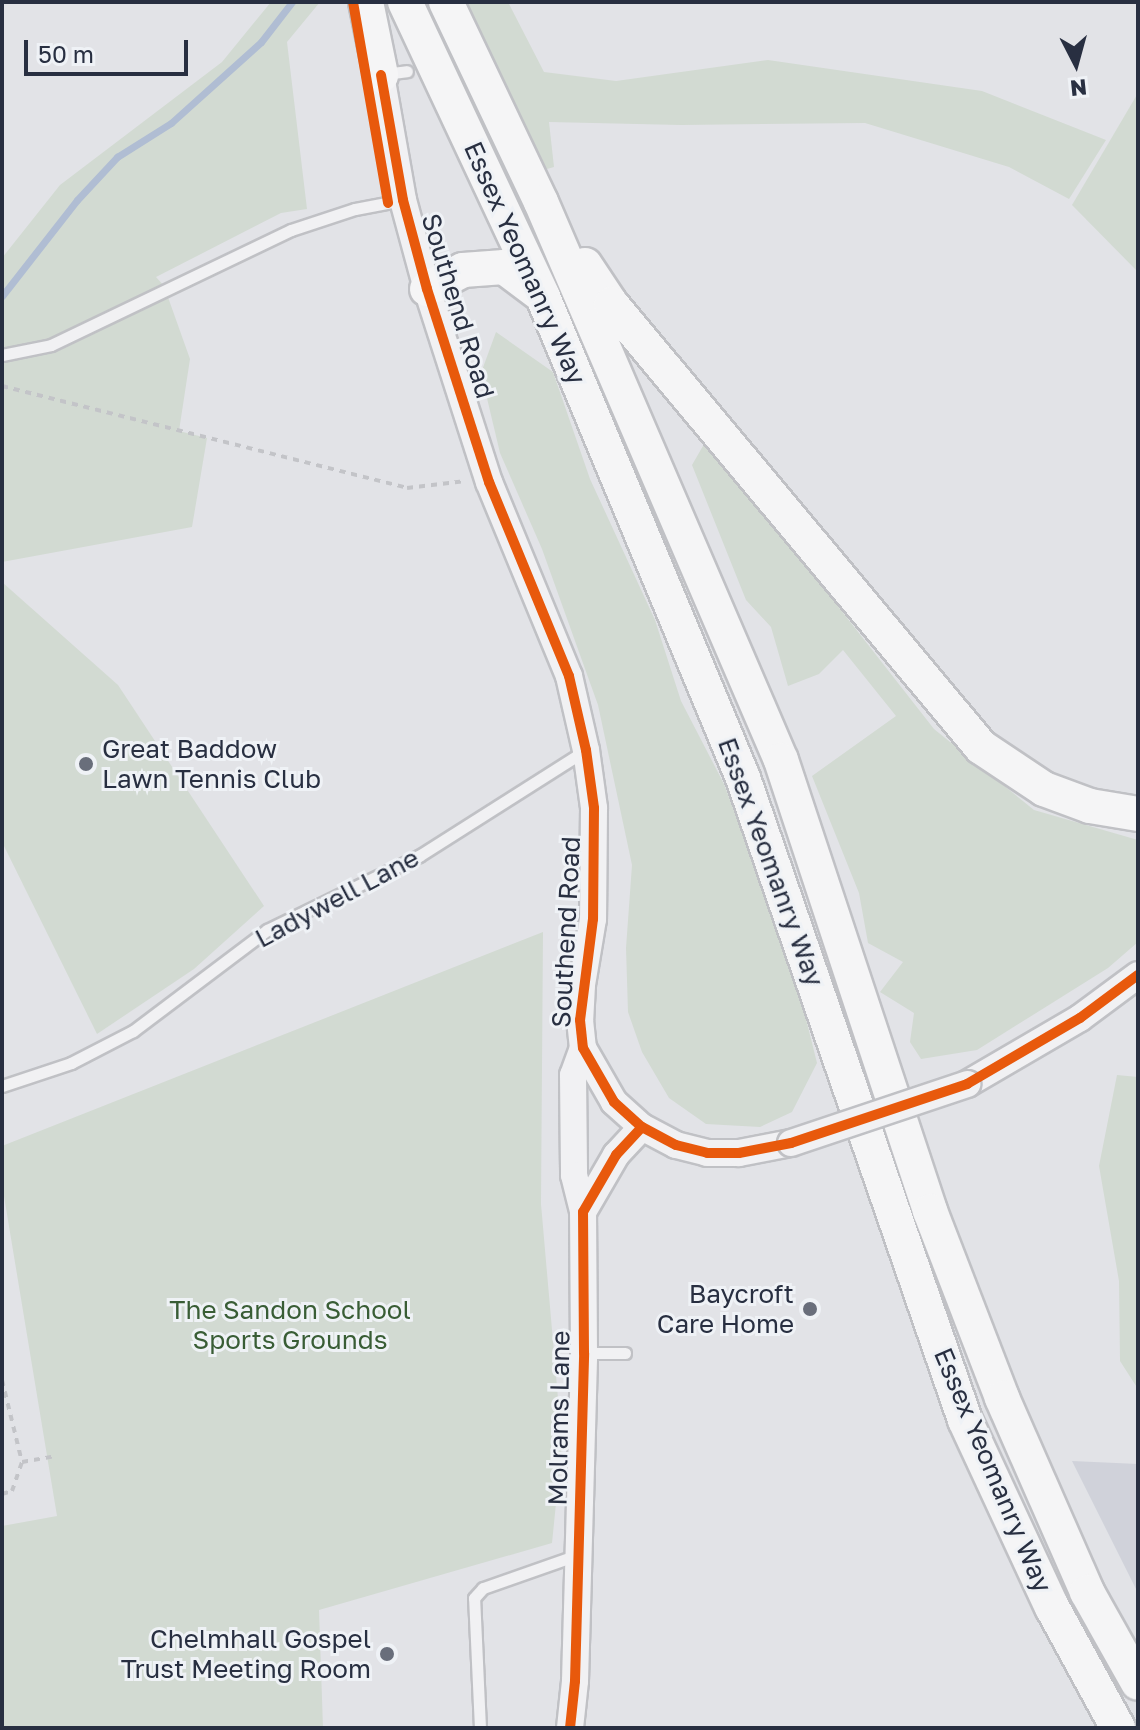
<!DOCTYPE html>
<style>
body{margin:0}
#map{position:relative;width:1140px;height:1730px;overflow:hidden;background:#e2e3e7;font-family:"Golos Text",sans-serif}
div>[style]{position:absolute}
.built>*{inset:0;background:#d0d2da}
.green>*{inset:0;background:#d2dad2}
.stream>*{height:7px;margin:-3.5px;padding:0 3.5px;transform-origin:3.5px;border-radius:3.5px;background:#b0bdd3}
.path>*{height:4px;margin-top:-2px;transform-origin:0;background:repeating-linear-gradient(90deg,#c3c4c8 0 6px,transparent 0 12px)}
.roads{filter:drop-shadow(2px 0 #c0c1c5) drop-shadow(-2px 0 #c0c1c5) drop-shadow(0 2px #c0c1c5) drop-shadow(0 -2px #c0c1c5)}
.service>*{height:11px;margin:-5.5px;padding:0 5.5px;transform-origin:5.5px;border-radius:5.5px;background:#f1f1f3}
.tertiary>*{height:26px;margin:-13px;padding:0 13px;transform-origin:13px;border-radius:13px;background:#f1f1f3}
.primary>*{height:34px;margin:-17px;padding:0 17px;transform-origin:17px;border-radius:17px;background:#f5f5f6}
.bridges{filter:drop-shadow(2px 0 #c0c1c5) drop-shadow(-2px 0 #c0c1c5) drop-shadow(0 2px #c0c1c5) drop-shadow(0 -2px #c0c1c5)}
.tertiary-bridge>*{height:26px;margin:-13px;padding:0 13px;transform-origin:13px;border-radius:13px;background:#f1f1f3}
.cycleway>*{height:10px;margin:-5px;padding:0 5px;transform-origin:5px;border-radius:5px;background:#e8590c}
.dots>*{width:22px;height:22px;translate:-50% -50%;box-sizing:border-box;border:4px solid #eff2f6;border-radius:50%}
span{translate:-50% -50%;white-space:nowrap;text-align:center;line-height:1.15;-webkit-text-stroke:6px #eff2f6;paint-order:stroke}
.street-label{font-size:26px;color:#282f41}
.poi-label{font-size:26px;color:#282f41}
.left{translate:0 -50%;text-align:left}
.right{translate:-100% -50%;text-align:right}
.park-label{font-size:26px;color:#395d35}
.frame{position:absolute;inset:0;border:4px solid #282f41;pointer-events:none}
.north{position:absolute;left:1036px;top:24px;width:80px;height:80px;-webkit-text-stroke:6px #eff2f6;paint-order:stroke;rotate:174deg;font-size:22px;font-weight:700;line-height:32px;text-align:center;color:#282f41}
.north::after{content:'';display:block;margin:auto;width:28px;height:36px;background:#282f41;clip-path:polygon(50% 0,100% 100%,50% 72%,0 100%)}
.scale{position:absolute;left:24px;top:40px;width:164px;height:36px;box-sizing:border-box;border:4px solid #282f41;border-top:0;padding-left:10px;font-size:24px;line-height:28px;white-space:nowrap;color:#282f41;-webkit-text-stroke:6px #eff2f6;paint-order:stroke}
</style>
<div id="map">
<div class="built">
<div style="clip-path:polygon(1072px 1461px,1138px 1464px,1138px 1593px)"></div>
</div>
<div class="green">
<div style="clip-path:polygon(271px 2px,320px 2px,287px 42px,307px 209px,281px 213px,156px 277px,164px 286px,190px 359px,179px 431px,207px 438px,192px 527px,2px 562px,2px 258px,60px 185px,222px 62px)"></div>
<div style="clip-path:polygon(464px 2px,508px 2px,544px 72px,616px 81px,768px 60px,982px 91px,1106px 140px,1069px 199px,1009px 167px,865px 123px,681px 125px,549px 122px,554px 167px,540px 171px)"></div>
<div style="clip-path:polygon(1138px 93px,1138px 272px,1072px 205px)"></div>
<div style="clip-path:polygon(496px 332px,553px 372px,590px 479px,655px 620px,681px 701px,724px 784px,795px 975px,817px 1063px,792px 1112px,760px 1127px,706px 1124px,669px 1098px,642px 1052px,628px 1012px,626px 948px,632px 865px,598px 705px,542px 549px,500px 453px,481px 373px)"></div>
<div style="clip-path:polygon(707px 439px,934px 729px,1034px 810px,1138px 840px,1138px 942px,1108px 968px,977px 1050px,921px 1059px,910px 1042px,914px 1013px,880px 992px,903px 962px,868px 943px,859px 893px,812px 776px,896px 716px,843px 650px,819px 674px,788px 686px,771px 627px,746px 600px,692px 465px)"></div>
<div style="clip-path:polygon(2px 582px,118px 685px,264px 906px,194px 969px,97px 1034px,2px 842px)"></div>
<div style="clip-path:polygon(543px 932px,541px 1204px,562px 1444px,552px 1543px,319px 1610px,323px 1728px,2px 1728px,2px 1526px,57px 1516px,2px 1184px,2px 1146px)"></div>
<div style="clip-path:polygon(1117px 1075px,1138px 1077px,1138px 1389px,1120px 1361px,1119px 1281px,1099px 1166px)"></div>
</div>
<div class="stream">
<div style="left:2px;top:296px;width:122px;rotate:-52deg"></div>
<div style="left:77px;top:200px;width:59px;rotate:-47.1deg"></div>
<div style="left:117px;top:157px;width:64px;rotate:-32.2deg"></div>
<div style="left:171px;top:123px;width:121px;rotate:-42deg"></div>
<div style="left:261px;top:42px;width:51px;rotate:-52.2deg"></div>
</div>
<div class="path">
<div style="left:2px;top:386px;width:418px;rotate:14.1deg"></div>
<div style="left:407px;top:488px;width:59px;rotate:-6.8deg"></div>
<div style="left:2px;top:1380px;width:84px;rotate:76.3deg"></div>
<div style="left:2px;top:1494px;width:10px;rotate:-17deg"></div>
<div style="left:12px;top:1491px;width:31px;rotate:-71deg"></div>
<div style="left:22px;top:1462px;width:34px;rotate:-10deg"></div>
</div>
<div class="roads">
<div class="service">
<div style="left:384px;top:74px;width:23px;rotate:-7deg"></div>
<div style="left:2px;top:355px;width:50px;rotate:-11.5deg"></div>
<div style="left:51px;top:345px;width:266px;rotate:-25.6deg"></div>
<div style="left:291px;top:230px;width:67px;rotate:-18.2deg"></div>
<div style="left:355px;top:209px;width:48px;rotate:-10.8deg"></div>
<div style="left:2px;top:1086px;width:73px;rotate:-18.4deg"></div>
<div style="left:71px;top:1063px;width:70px;rotate:-27.3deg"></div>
<div style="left:133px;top:1031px;width:168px;rotate:-37deg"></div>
<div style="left:267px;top:930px;width:169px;rotate:-26deg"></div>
<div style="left:419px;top:856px;width:198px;rotate:-32.4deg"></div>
<div style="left:584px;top:1353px;width:41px"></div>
<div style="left:480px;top:1728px;width:130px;rotate:-92.6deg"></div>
<div style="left:474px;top:1598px;width:13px;rotate:-48deg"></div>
<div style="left:483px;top:1588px;width:100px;rotate:-19.3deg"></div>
</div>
<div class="tertiary">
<div style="left:381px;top:75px;width:127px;rotate:80deg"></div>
<div style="left:403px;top:200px;width:92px;rotate:74.9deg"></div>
<div style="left:427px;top:289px;width:203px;rotate:72.2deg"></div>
<div style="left:489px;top:482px;width:210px;rotate:67.6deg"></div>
<div style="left:569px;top:676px;width:76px;rotate:77.1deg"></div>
<div style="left:586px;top:750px;width:59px;rotate:82.1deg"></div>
<div style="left:594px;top:808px;width:111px;rotate:90.5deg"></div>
<div style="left:593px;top:919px;width:67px;rotate:99.5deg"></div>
<div style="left:582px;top:985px;width:35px;rotate:93deg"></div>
<div style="left:580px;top:1020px;width:28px;rotate:84deg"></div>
<div style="left:583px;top:1048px;width:62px;rotate:60.1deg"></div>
<div style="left:614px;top:1102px;width:38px;rotate:42deg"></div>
<div style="left:642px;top:1127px;width:38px;rotate:28deg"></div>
<div style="left:676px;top:1145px;width:32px;rotate:14deg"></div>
<div style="left:707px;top:1153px;width:32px"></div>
<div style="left:739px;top:1153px;width:53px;rotate:-10.9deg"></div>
<div style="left:583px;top:1048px;width:29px;rotate:110deg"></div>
<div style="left:573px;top:1075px;width:100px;rotate:89.4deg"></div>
<div style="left:574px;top:1175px;width:38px;rotate:76deg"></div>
<div style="left:967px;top:1084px;width:131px;rotate:-30.3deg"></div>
<div style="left:1080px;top:1018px;width:72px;rotate:-36.6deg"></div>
<div style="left:570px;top:1728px;width:47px;rotate:-83.9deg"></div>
<div style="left:575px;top:1681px;width:328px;rotate:-88.4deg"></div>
<div style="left:584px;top:1353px;width:141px;rotate:-90.4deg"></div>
<div style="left:583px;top:1212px;width:66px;rotate:-59.9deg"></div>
<div style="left:616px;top:1155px;width:38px;rotate:-47deg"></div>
</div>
<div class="primary">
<div style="left:366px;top:2px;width:75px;rotate:78.4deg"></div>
<div style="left:405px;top:2px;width:326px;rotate:64.9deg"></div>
<div style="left:543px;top:297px;width:521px;rotate:67.42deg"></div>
<div style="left:743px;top:778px;width:679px;rotate:70.92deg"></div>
<div style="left:965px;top:1420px;width:206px;rotate:65.1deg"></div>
<div style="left:1052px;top:1607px;width:138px;rotate:61.4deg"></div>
<div style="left:446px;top:2px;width:221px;rotate:64.6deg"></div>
<div style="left:541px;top:202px;width:607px;rotate:66.73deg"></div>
<div style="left:781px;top:760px;width:475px;rotate:71.7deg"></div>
<div style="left:930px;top:1211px;width:200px;rotate:68.9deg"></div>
<div style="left:1002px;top:1398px;width:212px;rotate:66.3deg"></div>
<div style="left:1087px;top:1592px;width:104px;rotate:60.7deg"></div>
<div style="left:585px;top:265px;width:47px;rotate:56.3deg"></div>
<div style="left:611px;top:304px;width:577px;rotate:50.13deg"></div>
<div style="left:981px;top:747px;width:76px;rotate:33.7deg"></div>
<div style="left:1044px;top:789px;width:49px;rotate:20.3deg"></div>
<div style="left:1090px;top:806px;width:49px;rotate:9.5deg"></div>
<div style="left:427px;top:289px;width:41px;rotate:-27.8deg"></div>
<div style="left:463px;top:270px;width:41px;rotate:-4.2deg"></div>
<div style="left:504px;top:267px;width:45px;rotate:36.9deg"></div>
</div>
</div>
<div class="bridges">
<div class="tertiary-bridge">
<div style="left:791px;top:1143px;width:186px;rotate:-18.5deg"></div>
</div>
</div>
<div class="cycleway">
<div style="left:353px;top:2px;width:204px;rotate:80.1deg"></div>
<div style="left:381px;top:75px;width:127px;rotate:80deg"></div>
<div style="left:403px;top:200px;width:92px;rotate:74.9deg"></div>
<div style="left:427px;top:289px;width:203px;rotate:72.2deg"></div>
<div style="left:489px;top:482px;width:210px;rotate:67.6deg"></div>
<div style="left:569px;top:676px;width:76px;rotate:77.1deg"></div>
<div style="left:586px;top:750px;width:59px;rotate:82.1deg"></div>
<div style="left:594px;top:808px;width:111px;rotate:90.5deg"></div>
<div style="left:593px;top:919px;width:102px;rotate:97.3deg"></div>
<div style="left:580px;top:1020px;width:28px;rotate:84deg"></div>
<div style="left:583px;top:1048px;width:62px;rotate:60.1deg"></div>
<div style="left:614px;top:1102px;width:38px;rotate:42deg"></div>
<div style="left:642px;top:1127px;width:38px;rotate:28deg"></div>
<div style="left:676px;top:1145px;width:32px;rotate:14deg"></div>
<div style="left:707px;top:1153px;width:32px"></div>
<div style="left:739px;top:1153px;width:53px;rotate:-10.9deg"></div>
<div style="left:791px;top:1143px;width:186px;rotate:-18.5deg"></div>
<div style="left:967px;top:1084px;width:131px;rotate:-30.3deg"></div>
<div style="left:1080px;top:1018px;width:72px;rotate:-36.6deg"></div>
<div style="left:570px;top:1728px;width:47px;rotate:-83.9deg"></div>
<div style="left:575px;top:1681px;width:328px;rotate:-88.4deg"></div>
<div style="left:584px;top:1353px;width:141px;rotate:-90.4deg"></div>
<div style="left:583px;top:1212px;width:66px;rotate:-59.9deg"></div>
<div style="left:616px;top:1155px;width:38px;rotate:-47deg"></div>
</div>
<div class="dots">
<div style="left:86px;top:764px;background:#696e7b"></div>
<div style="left:810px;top:1309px;background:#696e7b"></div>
<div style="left:387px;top:1654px;background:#696e7b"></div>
</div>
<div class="street-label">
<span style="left:525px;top:263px;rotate:66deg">Essex Yeomanry Way</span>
<span style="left:458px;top:306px;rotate:73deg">Southend Road</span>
<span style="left:771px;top:862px;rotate:70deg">Essex Yeomanry Way</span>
<span style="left:337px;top:898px;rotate:-28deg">Ladywell Lane</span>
<span style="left:566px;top:932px;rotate:-87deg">Southend Road</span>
<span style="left:559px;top:1418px;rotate:-89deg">Molrams Lane</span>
<span style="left:993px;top:1470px;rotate:67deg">Essex Yeomanry Way</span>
</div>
<div class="poi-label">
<span class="left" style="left:102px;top:764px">Great Baddow<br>Lawn Tennis Club</span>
<span class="right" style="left:794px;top:1309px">Baycroft<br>Care Home</span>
<span class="right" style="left:371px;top:1654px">Chelmhall Gospel<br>Trust Meeting Room</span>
</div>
<div class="park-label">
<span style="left:290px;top:1325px">The Sandon School<br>Sports Grounds</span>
</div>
<div class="frame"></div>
<div class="north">N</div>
<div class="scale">50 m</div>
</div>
